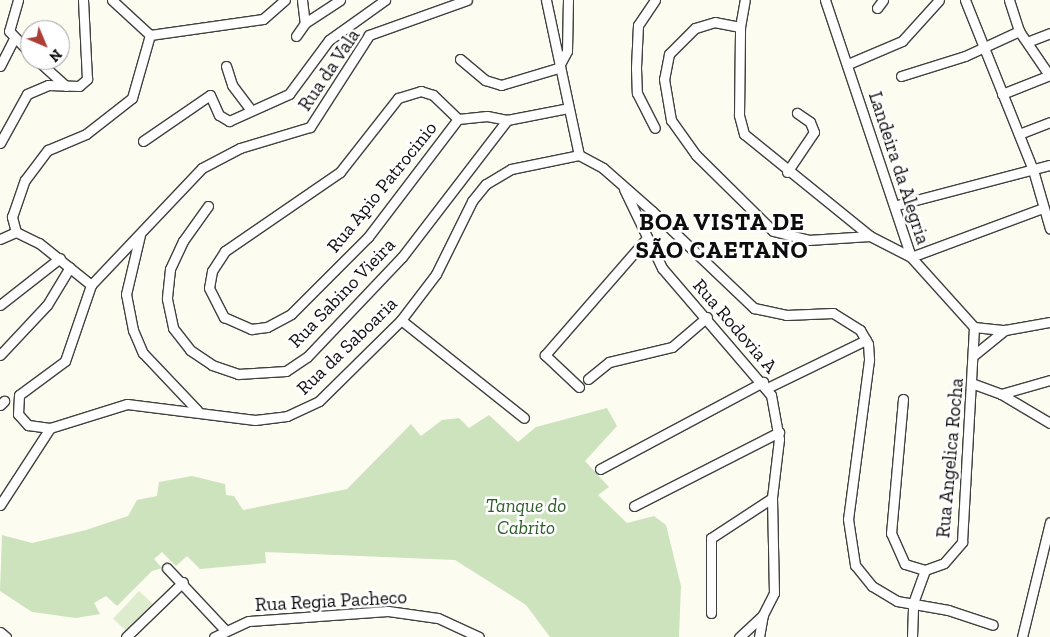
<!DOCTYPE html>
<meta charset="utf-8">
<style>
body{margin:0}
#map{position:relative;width:1050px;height:637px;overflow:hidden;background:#fdfcf0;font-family:"Zilla Slab",serif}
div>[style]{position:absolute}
.green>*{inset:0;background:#cde3bd}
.pitch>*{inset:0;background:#deecce;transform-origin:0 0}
.roads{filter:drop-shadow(1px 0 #404040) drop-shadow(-1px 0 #404040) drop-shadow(0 1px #404040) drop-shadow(0 -1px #404040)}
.minor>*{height:9px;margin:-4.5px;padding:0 4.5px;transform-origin:4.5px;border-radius:4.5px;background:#fff}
span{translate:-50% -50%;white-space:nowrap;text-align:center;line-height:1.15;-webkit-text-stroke:5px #fff;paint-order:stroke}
.street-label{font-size:19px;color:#0d0d0d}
.park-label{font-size:19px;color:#2b5d26;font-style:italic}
.district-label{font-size:24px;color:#0d0d0d;font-weight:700;letter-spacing:1px}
.north{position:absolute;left:20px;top:20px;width:50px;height:50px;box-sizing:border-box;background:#fff;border:1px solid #9e9e9e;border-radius:50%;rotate:135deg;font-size:14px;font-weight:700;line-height:20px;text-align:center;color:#0d0d0d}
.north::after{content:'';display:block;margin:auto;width:18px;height:22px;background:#ac3e37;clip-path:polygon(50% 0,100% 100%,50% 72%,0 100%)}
</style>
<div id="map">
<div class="green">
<div style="clip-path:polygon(607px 408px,617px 426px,585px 461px,609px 487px,598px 495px,627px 523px,654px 516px,666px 525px,681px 586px,679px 637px,550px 637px,526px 605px,455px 560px,265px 552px,266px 563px,200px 569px,187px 556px,176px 566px,162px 552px,154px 559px,162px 568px,152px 571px,117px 606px,106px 596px,94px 603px,100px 614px,76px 618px,32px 612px,0 591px,2px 535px,32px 543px,86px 530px,128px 516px,137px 500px,157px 496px,159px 482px,192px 476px,225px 484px,226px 495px,234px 496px,243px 510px,347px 489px,411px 424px,421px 436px,442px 420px,459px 418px,469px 428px,489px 415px,518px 442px,536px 427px)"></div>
</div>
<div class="pitch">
<div style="left:139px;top:591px;width:21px;height:38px;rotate:43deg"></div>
</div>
<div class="roads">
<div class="minor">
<div style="left:18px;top:0;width:32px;rotate:106deg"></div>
<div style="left:9px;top:31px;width:30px;rotate:46deg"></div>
<div style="left:112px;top:0;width:52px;rotate:42.6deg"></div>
<div style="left:302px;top:0;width:23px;rotate:83deg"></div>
<div style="left:546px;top:0;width:158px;rotate:78deg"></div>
<div style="left:655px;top:0;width:30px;rotate:124deg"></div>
<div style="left:638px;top:25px;width:43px;rotate:92.7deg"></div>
<div style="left:636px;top:68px;width:25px;rotate:88deg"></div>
<div style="left:637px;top:93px;width:39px;rotate:63deg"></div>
<div style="left:825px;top:0;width:271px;rotate:71.5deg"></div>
<div style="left:911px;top:257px;width:94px;rotate:48deg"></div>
<div style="left:965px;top:0;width:183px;rotate:68.2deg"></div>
<div style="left:1033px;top:170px;width:61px;rotate:73.9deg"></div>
<div style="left:1009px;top:0;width:33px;rotate:72deg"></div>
<div style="left:1019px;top:31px;width:53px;rotate:55.7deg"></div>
<div style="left:877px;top:8px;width:10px;rotate:-53deg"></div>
<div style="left:740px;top:27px;width:25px;rotate:-169deg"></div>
<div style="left:715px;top:22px;width:21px;rotate:163deg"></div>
<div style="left:695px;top:28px;width:37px;rotate:135deg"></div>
<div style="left:669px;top:54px;width:25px;rotate:101deg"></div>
<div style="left:664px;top:79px;width:42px;rotate:80.3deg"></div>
<div style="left:671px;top:120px;width:43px;rotate:54.5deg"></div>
<div style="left:696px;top:155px;width:108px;rotate:44.6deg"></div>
<div style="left:773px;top:231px;width:36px;rotate:14deg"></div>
<div style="left:808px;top:240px;width:62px;rotate:-3.7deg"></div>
<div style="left:870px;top:236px;width:162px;rotate:-141deg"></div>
<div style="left:744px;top:134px;width:20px;rotate:-105deg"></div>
<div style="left:739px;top:115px;width:88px;rotate:-89.3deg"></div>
<div style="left:740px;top:27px;width:27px;rotate:-80deg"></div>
<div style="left:150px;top:35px;width:114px;rotate:-8.1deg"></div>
<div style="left:263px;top:19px;width:29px;rotate:-41deg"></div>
<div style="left:296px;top:36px;width:16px;rotate:-55deg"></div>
<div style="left:305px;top:23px;width:42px;rotate:-33.3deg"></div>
<div style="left:1027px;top:42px;width:25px;rotate:-21deg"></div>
<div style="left:460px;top:59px;width:33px;rotate:40deg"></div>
<div style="left:485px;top:80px;width:17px;rotate:17deg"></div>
<div style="left:501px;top:85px;width:59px;rotate:-16.6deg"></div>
<div style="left:558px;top:68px;width:19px;rotate:-62deg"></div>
<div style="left:567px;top:51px;width:51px;rotate:-88.9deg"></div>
<div style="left:37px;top:60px;width:39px;rotate:42deg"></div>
<div style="left:848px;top:64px;width:59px;rotate:-23.1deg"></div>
<div style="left:902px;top:41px;width:55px;rotate:-47.9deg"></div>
<div style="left:0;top:66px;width:30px;rotate:-63deg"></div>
<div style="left:226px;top:66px;width:20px;rotate:72deg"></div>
<div style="left:232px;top:85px;width:31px;rotate:53deg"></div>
<div style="left:901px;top:76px;width:67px;rotate:-17.4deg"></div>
<div style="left:965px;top:56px;width:60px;rotate:-24.8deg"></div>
<div style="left:1002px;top:94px;width:52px;rotate:-21.6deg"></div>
<div style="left:458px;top:119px;width:35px;rotate:-136deg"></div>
<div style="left:433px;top:95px;width:13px;rotate:-162deg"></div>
<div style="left:421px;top:91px;width:24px;rotate:163deg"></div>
<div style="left:398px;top:98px;width:94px;rotate:128.1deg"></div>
<div style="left:340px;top:172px;width:140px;rotate:145.5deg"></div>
<div style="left:225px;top:251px;width:24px;rotate:123deg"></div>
<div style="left:212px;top:271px;width:17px;rotate:100deg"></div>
<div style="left:209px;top:288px;width:33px;rotate:63deg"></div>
<div style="left:224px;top:317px;width:30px;rotate:24deg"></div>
<div style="left:251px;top:329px;width:16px;rotate:-7deg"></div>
<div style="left:267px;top:327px;width:27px;rotate:-28deg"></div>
<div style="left:291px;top:314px;width:109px;rotate:-45deg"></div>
<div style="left:368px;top:237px;width:148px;rotate:-52.7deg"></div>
<div style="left:458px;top:119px;width:29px;rotate:-6deg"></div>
<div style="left:487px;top:116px;width:20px;rotate:11deg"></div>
<div style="left:507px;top:120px;width:62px;rotate:-11.1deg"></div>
<div style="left:1019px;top:134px;width:33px;rotate:-21deg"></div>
<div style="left:143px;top:141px;width:81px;rotate:-34.5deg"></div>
<div style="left:210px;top:95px;width:22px;rotate:66deg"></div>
<div style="left:219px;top:115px;width:12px;rotate:31deg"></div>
<div style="left:229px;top:121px;width:66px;rotate:-24.2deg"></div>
<div style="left:289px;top:94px;width:67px;rotate:-53.5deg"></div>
<div style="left:329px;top:40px;width:69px;rotate:-35.5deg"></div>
<div style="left:0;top:143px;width:56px;rotate:-61.1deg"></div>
<div style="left:27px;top:94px;width:23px;rotate:-23deg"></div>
<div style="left:48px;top:85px;width:31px;rotate:2deg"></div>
<div style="left:79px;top:86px;width:11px;rotate:-41deg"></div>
<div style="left:87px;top:79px;width:79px;rotate:-92.9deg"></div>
<div style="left:579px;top:155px;width:27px;rotate:28deg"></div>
<div style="left:603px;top:168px;width:65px;rotate:41.3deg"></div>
<div style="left:652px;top:211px;width:141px;rotate:43.6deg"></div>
<div style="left:754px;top:308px;width:33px;rotate:12deg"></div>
<div style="left:786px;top:315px;width:47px;rotate:-2.4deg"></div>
<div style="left:833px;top:313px;width:32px;rotate:32deg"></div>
<div style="left:860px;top:330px;width:16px;rotate:60deg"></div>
<div style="left:868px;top:344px;width:16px;rotate:86deg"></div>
<div style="left:869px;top:360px;width:160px;rotate:97.5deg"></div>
<div style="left:848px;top:519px;width:47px;rotate:81.3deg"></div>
<div style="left:855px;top:565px;width:27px;rotate:51deg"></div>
<div style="left:872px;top:586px;width:29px;rotate:31deg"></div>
<div style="left:897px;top:601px;width:52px;rotate:10deg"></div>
<div style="left:948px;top:610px;width:47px;rotate:18.4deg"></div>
<div style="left:787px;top:172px;width:48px;rotate:-56deg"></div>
<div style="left:814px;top:132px;width:11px;rotate:-112deg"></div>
<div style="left:810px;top:122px;width:16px;rotate:-145deg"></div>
<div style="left:624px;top:189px;width:88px;rotate:64.3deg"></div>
<div style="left:662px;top:268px;width:167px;rotate:49.4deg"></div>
<div style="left:771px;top:395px;width:45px;rotate:79.7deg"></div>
<div style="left:779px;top:439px;width:59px;rotate:96.8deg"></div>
<div style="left:772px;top:498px;width:95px;rotate:88.8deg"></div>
<div style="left:774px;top:593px;width:25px;rotate:117deg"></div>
<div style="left:763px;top:615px;width:33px;rotate:137deg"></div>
<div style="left:897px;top:205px;width:158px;rotate:-14.7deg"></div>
<div style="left:208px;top:206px;width:43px;rotate:125.5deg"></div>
<div style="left:183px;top:241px;width:31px;rotate:115deg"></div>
<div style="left:170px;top:269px;width:30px;rotate:96deg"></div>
<div style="left:167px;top:299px;width:30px;rotate:78deg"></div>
<div style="left:173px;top:328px;width:28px;rotate:52deg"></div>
<div style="left:190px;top:350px;width:27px;rotate:34deg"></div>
<div style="left:212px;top:365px;width:28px;rotate:19deg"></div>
<div style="left:238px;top:374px;width:48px;rotate:-3.6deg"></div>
<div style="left:286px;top:371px;width:25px;rotate:-34deg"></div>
<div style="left:307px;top:357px;width:138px;rotate:-46.5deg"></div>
<div style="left:402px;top:257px;width:173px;rotate:-52.5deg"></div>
<div style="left:16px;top:232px;width:16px;rotate:-105deg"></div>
<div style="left:12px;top:217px;width:39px;rotate:-71deg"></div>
<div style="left:25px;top:180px;width:38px;rotate:-53deg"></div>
<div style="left:48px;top:150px;width:41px;rotate:-22.8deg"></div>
<div style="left:86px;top:134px;width:58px;rotate:-38deg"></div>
<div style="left:132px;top:98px;width:66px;rotate:-74.1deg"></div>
<div style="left:16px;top:232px;width:25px;rotate:26deg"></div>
<div style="left:39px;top:243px;width:67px;rotate:38.9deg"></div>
<div style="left:140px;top:235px;width:61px;rotate:103.3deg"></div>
<div style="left:126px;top:294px;width:37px;rotate:79deg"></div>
<div style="left:133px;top:330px;width:25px;rotate:67deg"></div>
<div style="left:143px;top:353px;width:79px;rotate:46.5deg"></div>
<div style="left:870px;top:236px;width:46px;rotate:27.1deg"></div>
<div style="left:911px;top:257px;width:141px;rotate:-20.4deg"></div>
<div style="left:0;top:239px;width:17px;rotate:-24deg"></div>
<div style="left:91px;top:285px;width:80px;rotate:108.9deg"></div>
<div style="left:65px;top:361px;width:57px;rotate:143.5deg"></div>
<div style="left:19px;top:395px;width:19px;rotate:93deg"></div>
<div style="left:18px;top:414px;width:15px;rotate:48deg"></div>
<div style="left:28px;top:425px;width:22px;rotate:8deg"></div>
<div style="left:50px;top:428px;width:81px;rotate:-17.3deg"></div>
<div style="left:127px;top:404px;width:129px;rotate:7.1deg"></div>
<div style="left:255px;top:420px;width:32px;rotate:-7deg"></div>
<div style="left:287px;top:416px;width:35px;rotate:-25deg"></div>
<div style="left:319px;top:401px;width:115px;rotate:-44.6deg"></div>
<div style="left:401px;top:320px;width:58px;rotate:-52.7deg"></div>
<div style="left:436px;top:274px;width:81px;rotate:-63.7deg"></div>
<div style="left:472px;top:201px;width:22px;rotate:-51deg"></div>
<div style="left:486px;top:184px;width:29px;rotate:-31deg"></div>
<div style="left:511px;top:169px;width:69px;rotate:-11.6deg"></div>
<div style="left:91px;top:285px;width:161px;rotate:-46.5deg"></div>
<div style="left:202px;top:168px;width:43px;rotate:-27.8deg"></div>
<div style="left:240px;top:148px;width:73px;rotate:-16.7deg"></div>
<div style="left:310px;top:127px;width:109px;rotate:-57.3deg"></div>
<div style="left:369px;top:35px;width:104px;rotate:-19.7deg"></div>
<div style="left:0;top:305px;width:76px;rotate:-38.1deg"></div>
<div style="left:401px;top:320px;width:157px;rotate:38.5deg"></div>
<div style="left:974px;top:327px;width:31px;rotate:6deg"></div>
<div style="left:1005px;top:330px;width:46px;rotate:-10.1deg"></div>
<div style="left:0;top:355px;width:69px;rotate:-46.8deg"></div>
<div style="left:47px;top:305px;width:44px;rotate:-58.8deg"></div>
<div style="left:974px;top:355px;width:40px;rotate:-39deg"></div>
<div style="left:588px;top:379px;width:27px;rotate:-39deg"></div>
<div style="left:609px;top:362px;width:65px;rotate:-13.4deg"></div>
<div style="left:672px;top:347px;width:46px;rotate:-40.6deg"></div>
<div style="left:974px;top:384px;width:29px;rotate:20deg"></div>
<div style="left:1001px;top:394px;width:57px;rotate:30.6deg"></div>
<div style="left:579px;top:387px;width:47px;rotate:-136.7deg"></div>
<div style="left:545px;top:355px;width:155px;rotate:-48.9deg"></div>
<div style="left:767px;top:388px;width:110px;rotate:-25.9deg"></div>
<div style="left:1001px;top:394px;width:51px;rotate:-15.9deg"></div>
<div style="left:903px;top:399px;width:135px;rotate:95.1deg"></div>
<div style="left:891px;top:533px;width:34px;rotate:66deg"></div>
<div style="left:905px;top:564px;width:21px;rotate:17deg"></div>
<div style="left:925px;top:570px;width:20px;rotate:-20deg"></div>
<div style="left:944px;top:563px;width:28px;rotate:-49deg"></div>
<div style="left:962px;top:542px;width:215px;rotate:-86.8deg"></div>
<div style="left:0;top:405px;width:6px;rotate:-45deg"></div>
<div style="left:600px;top:469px;width:185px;rotate:-28.1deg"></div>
<div style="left:0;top:505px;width:92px;rotate:-57deg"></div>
<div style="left:634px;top:506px;width:163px;rotate:-27deg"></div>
<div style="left:167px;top:568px;width:83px;rotate:46.9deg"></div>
<div style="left:711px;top:613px;width:75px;rotate:-90deg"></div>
<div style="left:711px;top:538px;width:73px;rotate:-33.3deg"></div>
<div style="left:0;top:632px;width:8px;rotate:40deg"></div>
<div style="left:126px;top:637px;width:79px;rotate:-44deg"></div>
<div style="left:214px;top:637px;width:38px;rotate:-25deg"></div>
<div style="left:249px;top:621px;width:139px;rotate:-4.1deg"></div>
<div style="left:388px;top:611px;width:50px;rotate:8deg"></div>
<div style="left:438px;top:618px;width:45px;rotate:24.9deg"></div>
<div style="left:759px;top:637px;width:22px;rotate:-80deg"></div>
<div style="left:912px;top:637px;width:34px;rotate:-88deg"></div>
<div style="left:913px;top:603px;width:35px;rotate:-70deg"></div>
<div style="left:1022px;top:637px;width:118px;rotate:-76.3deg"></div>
</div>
</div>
<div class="street-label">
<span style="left:329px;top:70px;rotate:-56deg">Rua da Vala</span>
<span style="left:899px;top:168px;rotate:72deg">Landeira da Alegria</span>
<span style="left:382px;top:187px;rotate:-51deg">Rua Apio Patrocinio</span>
<span style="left:342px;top:293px;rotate:-46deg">Rua Sabino Vieira</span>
<span style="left:735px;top:326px;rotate:49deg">Rua Rodovia A</span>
<span style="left:347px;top:346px;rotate:-44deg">Rua da Saboaria</span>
<span style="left:950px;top:458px;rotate:-85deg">Rua Angelica Rocha</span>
<span style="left:331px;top:601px;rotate:-3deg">Rua Regia Pacheco</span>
</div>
<div class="park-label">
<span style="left:526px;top:517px">Tanque do<br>Cabrito</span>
</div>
<div class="district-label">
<span style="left:722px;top:236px">BOA VISTA DE<br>SÃO CAETANO</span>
</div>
<div class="north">N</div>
</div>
